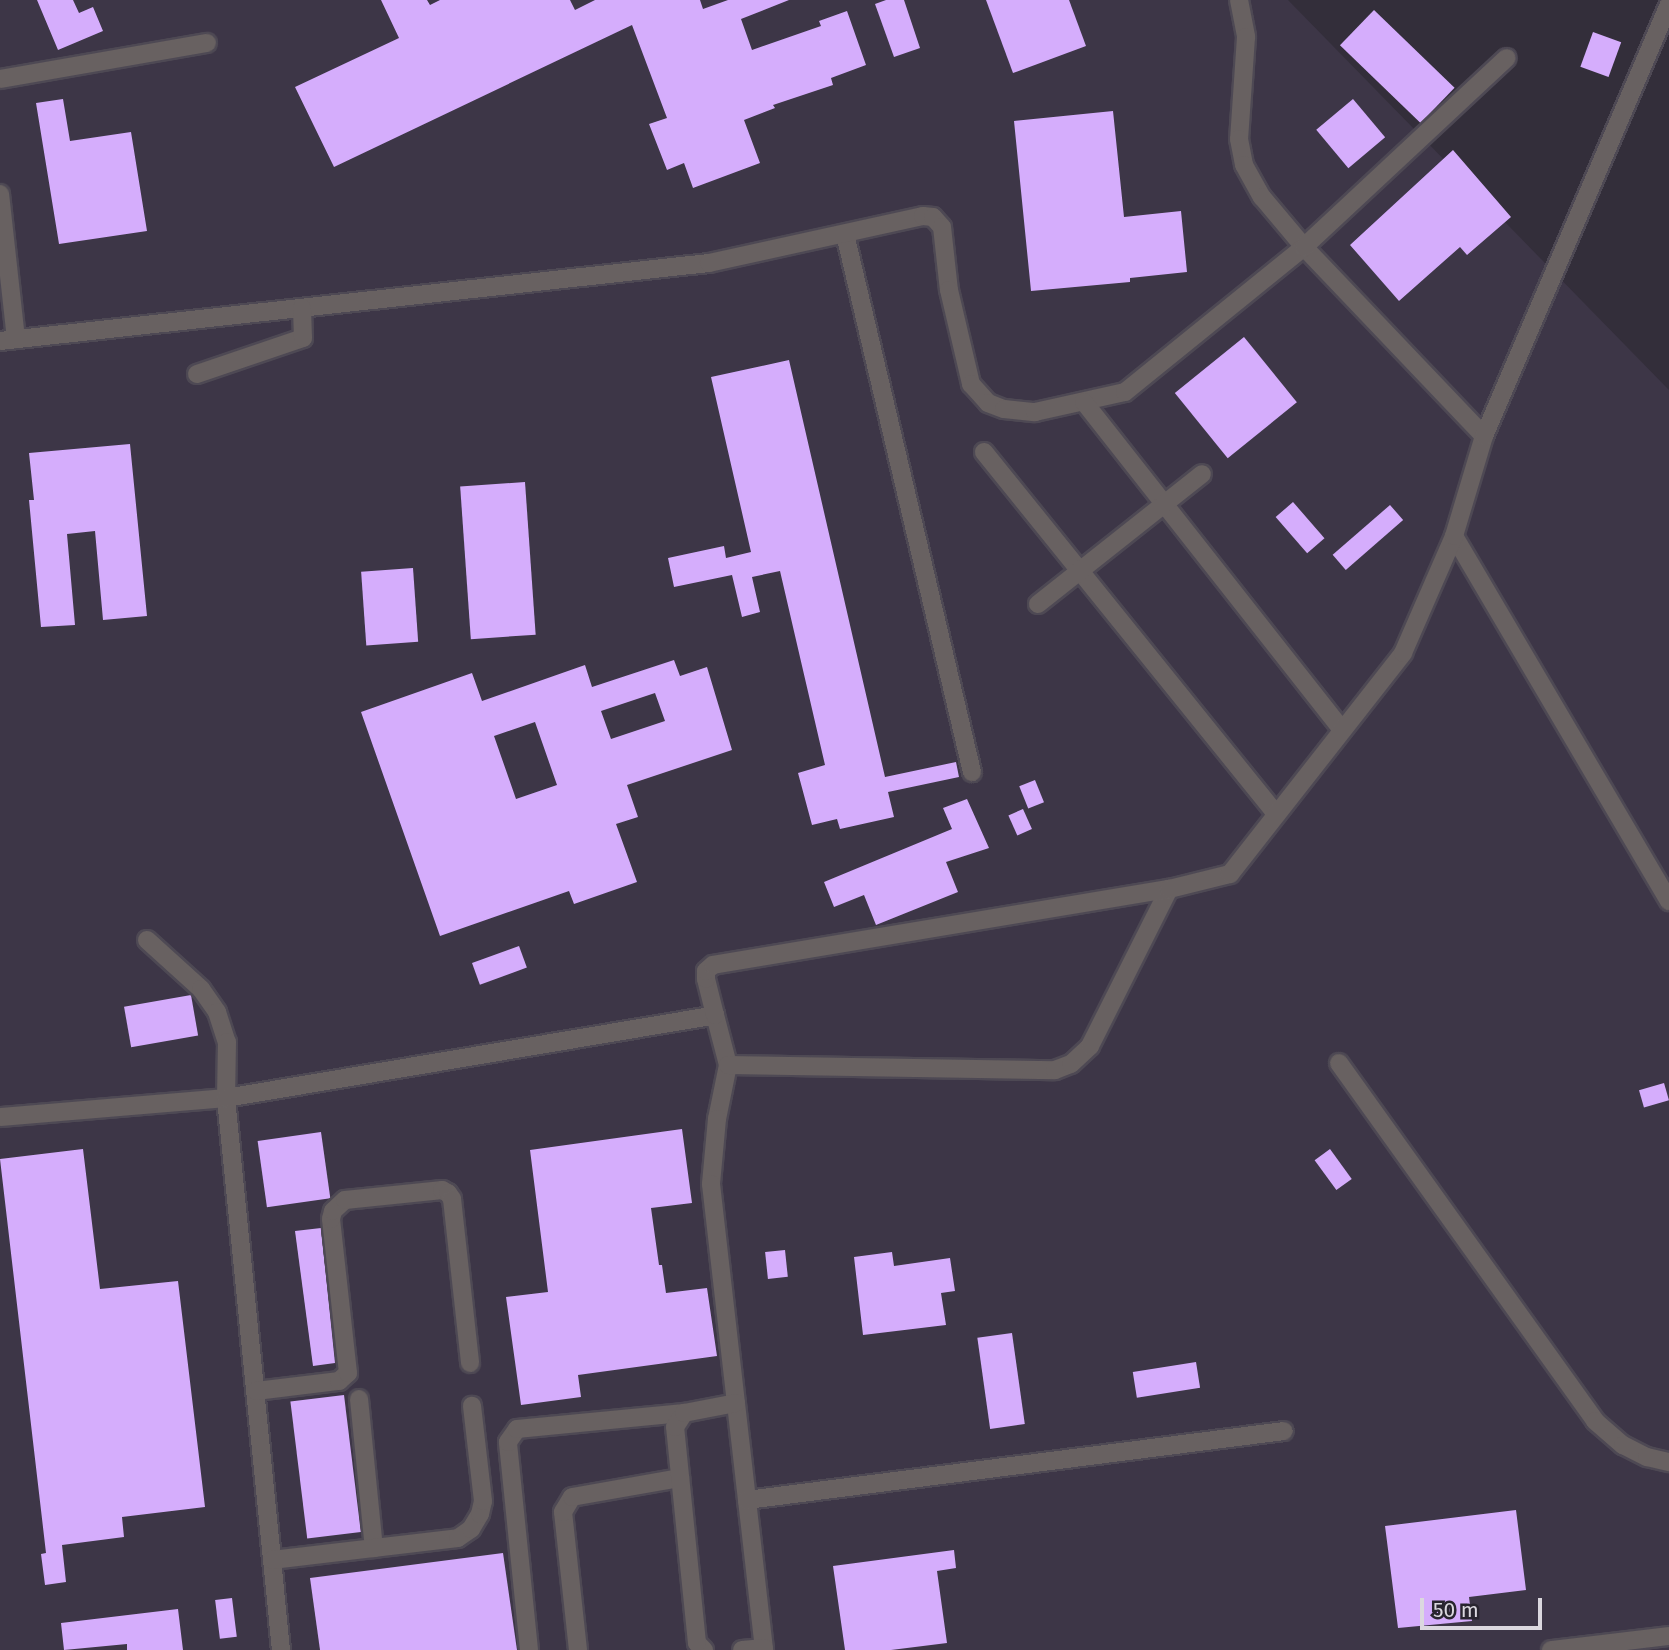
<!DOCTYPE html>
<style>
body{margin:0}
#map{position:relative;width:1669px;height:1650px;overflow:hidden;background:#332e3a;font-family:"Fira Sans",sans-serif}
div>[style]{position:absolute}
.built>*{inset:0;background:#3d3647}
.building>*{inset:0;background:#d5adfc;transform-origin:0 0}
.roads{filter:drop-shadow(2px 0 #4e4954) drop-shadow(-2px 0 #4e4954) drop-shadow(0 2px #4e4954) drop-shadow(0 -2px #4e4954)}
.minor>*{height:18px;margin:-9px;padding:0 9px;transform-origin:9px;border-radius:9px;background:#686161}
span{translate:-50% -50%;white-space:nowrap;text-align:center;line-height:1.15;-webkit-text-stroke:7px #29252f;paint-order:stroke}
.scale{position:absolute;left:1420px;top:1598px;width:122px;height:32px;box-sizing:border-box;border:4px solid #dbd8df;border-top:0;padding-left:9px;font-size:21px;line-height:24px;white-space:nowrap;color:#dbd8df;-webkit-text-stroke:5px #29252f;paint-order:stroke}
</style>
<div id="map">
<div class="built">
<div style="clip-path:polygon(0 0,1288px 0,1669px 390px,1669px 1650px,0 1650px)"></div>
</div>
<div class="building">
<div style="clip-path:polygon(37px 0,73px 0,79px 13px,93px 7px,103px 31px,58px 50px)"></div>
<div style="clip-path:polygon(381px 0,427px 0,430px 5px,440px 0,570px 0,575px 10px,595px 0,700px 0,703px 9px,728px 0,789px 0,741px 19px,752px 50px,821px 26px,819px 21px,847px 11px,866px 65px,831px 78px,833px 85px,773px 105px,775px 108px,744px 120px,760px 163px,693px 188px,684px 163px,667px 170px,649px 124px,667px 118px,632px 25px,334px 167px,295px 87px,399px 38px)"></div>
<div style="clip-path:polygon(886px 0,904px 0,920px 48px,894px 57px,875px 4px)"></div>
<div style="clip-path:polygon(986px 0,1069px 0,1086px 46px,1013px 73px)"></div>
<div style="left:1374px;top:10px;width:112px;height:49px;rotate:44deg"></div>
<div style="left:1593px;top:32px;width:30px;height:37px;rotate:20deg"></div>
<div style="clip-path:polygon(63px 99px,70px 141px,131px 132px,147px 231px,59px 244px,36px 103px)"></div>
<div style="left:1353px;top:99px;width:50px;height:48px;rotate:50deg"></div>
<div style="clip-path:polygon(1113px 111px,1124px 217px,1181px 211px,1187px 272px,1130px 278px,1130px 282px,1031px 291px,1014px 121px)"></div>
<div style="clip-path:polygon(1453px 150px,1511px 217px,1467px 255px,1460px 247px,1399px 301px,1350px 245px)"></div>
<div style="left:1244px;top:337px;width:84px;height:89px;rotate:51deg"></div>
<div style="clip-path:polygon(789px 360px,885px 777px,956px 762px,959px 777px,888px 792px,894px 817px,840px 829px,837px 819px,812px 825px,798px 773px,825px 765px,780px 571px,752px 577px,760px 612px,742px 617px,732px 575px,674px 587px,668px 558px,724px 546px,726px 558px,751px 552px,711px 377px)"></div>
<div style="clip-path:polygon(130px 444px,147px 616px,103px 620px,95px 531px,67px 534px,75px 625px,41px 627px,29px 500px,34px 500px,29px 453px)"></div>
<div style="left:525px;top:482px;width:153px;height:65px;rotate:86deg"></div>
<div style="left:1293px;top:502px;width:48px;height:23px;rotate:49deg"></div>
<div style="left:1390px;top:505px;width:20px;height:76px;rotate:49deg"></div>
<div style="left:413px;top:568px;width:74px;height:52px;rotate:86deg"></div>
<div style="clip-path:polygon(evenodd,674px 660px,680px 676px,707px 667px,732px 750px,627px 785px,638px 817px,616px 824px,637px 882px,574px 904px,569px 891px,440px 936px,361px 712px,472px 673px,482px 701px,585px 665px,592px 687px,674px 660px,655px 693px,665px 721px,611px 739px,601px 711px,655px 693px,674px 660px,535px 722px,557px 785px,516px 799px,494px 736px,535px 722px)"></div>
<div style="left:1035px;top:780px;width:24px;height:17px;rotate:68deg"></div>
<div style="clip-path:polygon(967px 799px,989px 848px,946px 862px,958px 892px,876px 925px,864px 895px,834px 907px,824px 882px,952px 829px,943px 808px)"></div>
<div style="left:1023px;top:809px;width:22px;height:16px;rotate:66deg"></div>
<div style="left:519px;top:946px;width:23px;height:50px;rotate:70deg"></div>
<div style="left:191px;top:995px;width:41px;height:68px;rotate:80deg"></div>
<div style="left:1664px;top:1083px;width:18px;height:26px;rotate:74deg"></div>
<div style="clip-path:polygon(682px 1129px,692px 1203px,651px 1208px,659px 1265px,662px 1265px,666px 1293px,707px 1288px,717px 1356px,578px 1375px,581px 1397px,521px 1405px,506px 1297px,548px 1292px,530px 1150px)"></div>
<div style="left:321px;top:1132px;width:67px;height:64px;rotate:82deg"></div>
<div style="clip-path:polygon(83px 1149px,100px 1289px,178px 1281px,205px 1507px,122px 1517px,124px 1537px,62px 1545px,66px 1582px,45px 1585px,41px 1554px,46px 1553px,0 1159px)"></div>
<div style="left:1330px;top:1149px;width:37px;height:19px;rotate:54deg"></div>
<div style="clip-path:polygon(321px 1228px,335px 1363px,313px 1366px,295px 1231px)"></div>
<div style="left:785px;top:1250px;width:27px;height:20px;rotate:84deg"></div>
<div style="clip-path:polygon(892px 1252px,894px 1266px,950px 1258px,955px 1291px,941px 1293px,946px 1325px,863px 1335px,854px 1257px)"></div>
<div style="left:1012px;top:1333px;width:92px;height:35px;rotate:82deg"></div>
<div style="left:1196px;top:1362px;width:26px;height:64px;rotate:81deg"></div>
<div style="left:344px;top:1395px;width:138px;height:54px;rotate:83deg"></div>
<div style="clip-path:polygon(1516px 1510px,1526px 1590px,1469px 1597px,1472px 1621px,1398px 1628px,1385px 1526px)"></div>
<div style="clip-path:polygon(954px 1550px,956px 1568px,937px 1571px,947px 1643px,891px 1650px,845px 1650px,833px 1566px)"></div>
<div style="clip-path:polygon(503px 1553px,517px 1650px,320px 1650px,310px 1578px)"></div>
<div style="left:232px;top:1598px;width:39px;height:17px;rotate:83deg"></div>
<div style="clip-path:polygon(178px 1609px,183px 1650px,127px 1650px,127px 1644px,64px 1650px,61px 1623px)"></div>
</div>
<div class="roads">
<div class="minor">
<div style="left:1239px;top:0;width:38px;rotate:79deg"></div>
<div style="left:1246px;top:37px;width:102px;rotate:93.9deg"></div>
<div style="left:1239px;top:139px;width:26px;rotate:79deg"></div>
<div style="left:1244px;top:165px;width:37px;rotate:61deg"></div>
<div style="left:1262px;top:197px;width:65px;rotate:50deg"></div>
<div style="left:1304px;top:247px;width:261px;rotate:46.4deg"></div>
<div style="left:0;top:79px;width:210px;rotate:-9.9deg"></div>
<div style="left:0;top:194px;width:146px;rotate:83.7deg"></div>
<div style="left:845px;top:234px;width:553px;rotate:76.72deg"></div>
<div style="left:0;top:341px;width:713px;rotate:-6.28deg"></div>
<div style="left:709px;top:263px;width:219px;rotate:-12.4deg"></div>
<div style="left:923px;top:216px;width:10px;rotate:6deg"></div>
<div style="left:933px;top:217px;width:13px;rotate:48deg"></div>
<div style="left:942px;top:227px;width:63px;rotate:83.7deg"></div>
<div style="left:949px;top:290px;width:97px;rotate:76.8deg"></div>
<div style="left:971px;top:384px;width:25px;rotate:48deg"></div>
<div style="left:988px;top:403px;width:17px;rotate:21deg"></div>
<div style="left:1004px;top:409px;width:31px;rotate:6deg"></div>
<div style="left:1035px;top:412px;width:92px;rotate:-12.5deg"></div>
<div style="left:1125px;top:392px;width:230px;rotate:-39deg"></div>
<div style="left:1304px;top:247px;width:277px;rotate:-43deg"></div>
<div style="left:197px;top:374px;width:112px;rotate:-18.8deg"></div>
<div style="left:303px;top:338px;width:30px;rotate:-92deg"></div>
<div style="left:1084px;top:402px;width:416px;rotate:51.8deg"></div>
<div style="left:984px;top:452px;width:465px;rotate:51.1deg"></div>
<div style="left:1454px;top:536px;width:424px;rotate:59.5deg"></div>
<div style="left:1038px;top:604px;width:209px;rotate:-38.4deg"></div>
<div style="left:147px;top:940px;width:73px;rotate:42.2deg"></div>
<div style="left:201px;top:989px;width:28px;rotate:55deg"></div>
<div style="left:217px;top:1012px;width:32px;rotate:72deg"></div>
<div style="left:227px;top:1042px;width:56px;rotate:91deg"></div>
<div style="left:226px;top:1098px;width:555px;rotate:84.31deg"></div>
<div style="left:715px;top:1015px;width:52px;rotate:75.4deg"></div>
<div style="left:728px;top:1065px;width:55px;rotate:101.5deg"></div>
<div style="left:717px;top:1119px;width:65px;rotate:95.3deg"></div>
<div style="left:711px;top:1184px;width:469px;rotate:83.5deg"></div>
<div style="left:1339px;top:1063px;width:440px;rotate:54.4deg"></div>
<div style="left:1595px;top:1421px;width:37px;rotate:41deg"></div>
<div style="left:1623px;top:1445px;width:27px;rotate:27deg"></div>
<div style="left:1647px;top:1457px;width:23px;rotate:13deg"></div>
<div style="left:728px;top:1065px;width:327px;rotate:0.9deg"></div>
<div style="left:1055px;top:1070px;width:17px;rotate:-21deg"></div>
<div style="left:1071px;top:1064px;width:26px;rotate:-43deg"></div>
<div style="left:1090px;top:1046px;width:176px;rotate:-63.3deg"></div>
<div style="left:0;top:1117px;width:227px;rotate:-4.8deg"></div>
<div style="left:226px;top:1098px;width:496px;rotate:-9.6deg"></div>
<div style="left:715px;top:1015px;width:37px;rotate:-104deg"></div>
<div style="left:706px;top:979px;width:8px;rotate:-90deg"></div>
<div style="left:706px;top:971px;width:9px;rotate:-41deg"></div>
<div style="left:713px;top:965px;width:462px;rotate:-9.5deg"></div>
<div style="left:1169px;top:889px;width:63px;rotate:-13.8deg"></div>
<div style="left:1230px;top:874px;width:281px;rotate:-51.9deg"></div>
<div style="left:1403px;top:653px;width:128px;rotate:-66.4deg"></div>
<div style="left:1454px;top:536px;width:104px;rotate:-73.3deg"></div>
<div style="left:1484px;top:436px;width:469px;rotate:-66.8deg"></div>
<div style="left:256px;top:1391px;width:84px;rotate:-6.9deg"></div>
<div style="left:339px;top:1381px;width:12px;rotate:-42deg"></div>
<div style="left:348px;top:1373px;width:155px;rotate:-96.3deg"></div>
<div style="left:331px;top:1219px;width:8px;rotate:-76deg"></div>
<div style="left:333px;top:1211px;width:16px;rotate:-43deg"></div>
<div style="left:345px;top:1200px;width:98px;rotate:-5.9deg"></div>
<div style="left:442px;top:1190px;width:7px;rotate:27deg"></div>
<div style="left:448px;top:1193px;width:7px;rotate:56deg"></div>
<div style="left:452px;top:1199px;width:165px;rotate:83.7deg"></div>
<div style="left:359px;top:1399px;width:150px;rotate:84.3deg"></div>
<div style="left:747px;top:1500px;width:541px;rotate:-7.32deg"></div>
<div style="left:272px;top:1560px;width:187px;rotate:-6.7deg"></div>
<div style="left:458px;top:1538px;width:16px;rotate:-35deg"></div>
<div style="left:471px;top:1529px;width:17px;rotate:-59deg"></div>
<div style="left:480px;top:1514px;width:13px;rotate:-77deg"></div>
<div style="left:483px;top:1501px;width:96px;rotate:-96.6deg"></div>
<div style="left:529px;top:1650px;width:209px;rotate:-95.8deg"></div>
<div style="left:508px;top:1442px;width:16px;rotate:-55deg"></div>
<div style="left:517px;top:1429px;width:168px;rotate:-5.5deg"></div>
<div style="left:578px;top:1650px;width:139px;rotate:-96.2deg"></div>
<div style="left:563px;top:1512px;width:17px;rotate:-59deg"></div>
<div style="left:572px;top:1497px;width:110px;rotate:-10deg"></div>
<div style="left:704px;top:1650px;width:10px;rotate:-135deg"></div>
<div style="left:697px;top:1643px;width:217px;rotate:-95.8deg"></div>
<div style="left:675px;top:1427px;width:17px;rotate:-57deg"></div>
<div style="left:684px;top:1413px;width:53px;rotate:-10.9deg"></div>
<div style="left:742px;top:1650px;width:22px;rotate:-5deg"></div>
<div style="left:1551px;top:1650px;width:119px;rotate:-6.8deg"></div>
</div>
</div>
<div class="scale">50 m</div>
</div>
